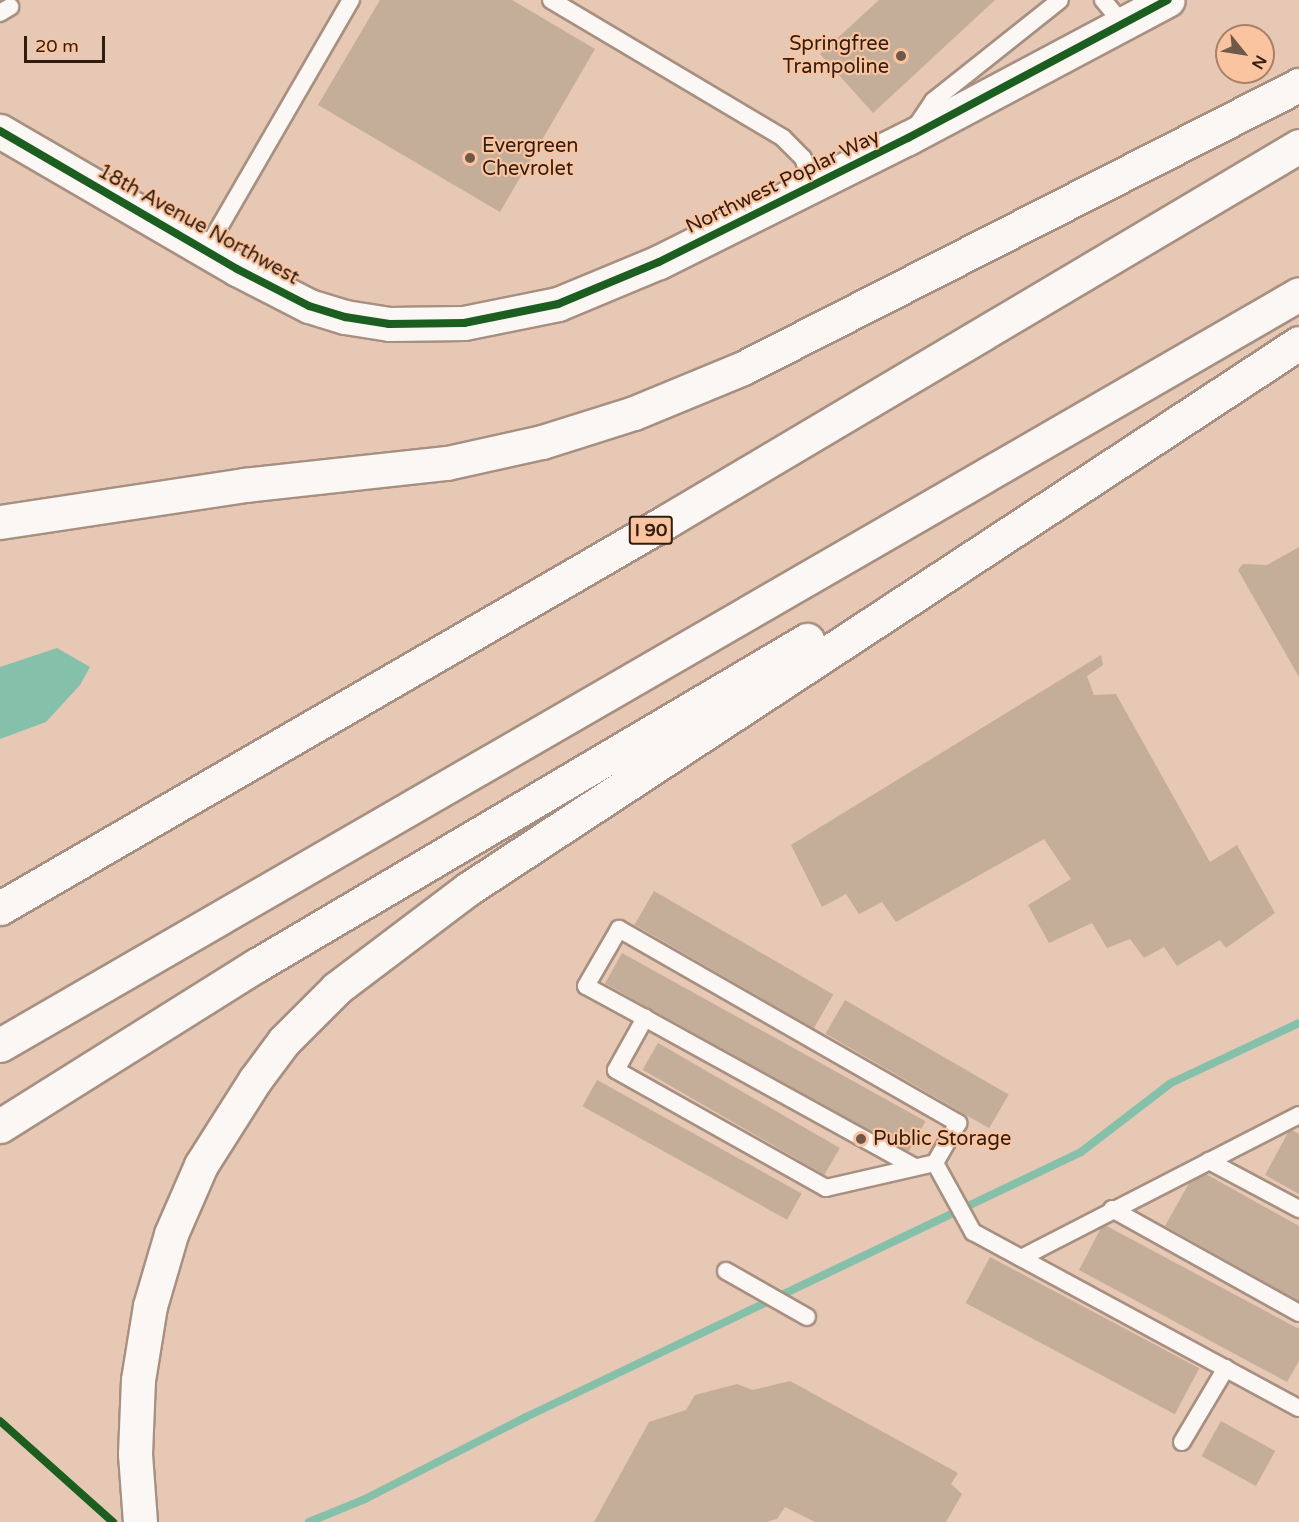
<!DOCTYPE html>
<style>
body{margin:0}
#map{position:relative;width:1299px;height:1522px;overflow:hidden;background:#e6c8b5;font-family:"Varela Round",sans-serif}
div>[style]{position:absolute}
.water>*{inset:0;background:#85c0aa}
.stream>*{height:8px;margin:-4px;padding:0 4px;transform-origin:4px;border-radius:4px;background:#85c0aa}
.building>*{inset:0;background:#c4ae99;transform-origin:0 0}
.roads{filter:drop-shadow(2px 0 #a79081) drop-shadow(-2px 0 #a79081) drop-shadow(0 2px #a79081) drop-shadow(0 -2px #a79081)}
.lane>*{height:16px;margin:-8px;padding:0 8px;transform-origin:8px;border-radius:8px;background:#fbf7f4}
.street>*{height:33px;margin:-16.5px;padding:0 16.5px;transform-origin:16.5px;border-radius:16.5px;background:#fbf7f4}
.highway>*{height:33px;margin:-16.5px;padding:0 16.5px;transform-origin:16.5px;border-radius:16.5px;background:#fbf7f4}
.cycleway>*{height:8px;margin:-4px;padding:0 4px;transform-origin:4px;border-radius:4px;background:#1b5e20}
.dots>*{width:16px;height:16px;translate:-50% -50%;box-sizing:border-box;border:3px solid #fac4a1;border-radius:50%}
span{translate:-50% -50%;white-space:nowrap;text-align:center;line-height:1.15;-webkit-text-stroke:4.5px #fac4a1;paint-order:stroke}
.shield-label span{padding:2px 4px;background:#fac4a1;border:2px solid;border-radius:4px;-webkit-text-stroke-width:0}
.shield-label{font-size:18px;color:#301d0f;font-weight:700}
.poi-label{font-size:20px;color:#301d0f}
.right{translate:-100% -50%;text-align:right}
.left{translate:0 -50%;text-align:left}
.street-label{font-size:20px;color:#301d0f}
.north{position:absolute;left:1215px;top:24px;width:60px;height:60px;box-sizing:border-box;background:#fac4a1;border:2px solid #a98167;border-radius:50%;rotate:120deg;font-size:16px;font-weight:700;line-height:24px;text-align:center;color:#301d0f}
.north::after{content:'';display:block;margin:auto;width:21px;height:27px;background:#705949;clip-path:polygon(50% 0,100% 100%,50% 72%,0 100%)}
.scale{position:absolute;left:24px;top:36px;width:81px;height:27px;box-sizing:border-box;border:3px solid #301d0f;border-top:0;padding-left:8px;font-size:18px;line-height:21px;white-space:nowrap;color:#301d0f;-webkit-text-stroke:4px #fac4a1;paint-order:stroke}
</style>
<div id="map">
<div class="water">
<div style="clip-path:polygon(57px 648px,90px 667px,80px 685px,46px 722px,0 739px,0 667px)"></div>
</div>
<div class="stream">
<div style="left:309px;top:1522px;width:61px;rotate:-22.3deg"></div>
<div style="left:365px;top:1499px;width:181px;rotate:-27deg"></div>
<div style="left:526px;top:1417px;width:615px;rotate:-25.52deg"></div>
<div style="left:1081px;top:1152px;width:113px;rotate:-37.5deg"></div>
<div style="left:1171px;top:1083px;width:141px;rotate:-25.1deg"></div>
</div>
<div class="building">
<div style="clip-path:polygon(380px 0,512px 0,595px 49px,500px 212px,318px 105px)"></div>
<div style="clip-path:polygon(879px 0,995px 0,873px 113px,820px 54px)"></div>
<div style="clip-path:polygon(1299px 547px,1299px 677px,1238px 570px,1243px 564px,1267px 565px)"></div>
<div style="clip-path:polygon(1101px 655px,1103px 665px,1087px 676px,1094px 695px,1116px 694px,1210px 862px,1237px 845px,1275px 913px,1226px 948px,1220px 940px,1177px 966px,1164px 947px,1144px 958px,1130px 939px,1107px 948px,1092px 923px,1049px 943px,1028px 905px,1071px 879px,1044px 839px,896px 922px,882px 902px,859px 914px,846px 894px,822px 907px,791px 845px)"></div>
<div style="left:654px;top:891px;width:207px;height:39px;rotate:30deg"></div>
<div style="left:622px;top:953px;width:347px;height:35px;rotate:29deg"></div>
<div style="left:845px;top:1000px;width:189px;height:39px;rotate:30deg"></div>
<div style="left:658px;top:1043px;width:210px;height:31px;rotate:30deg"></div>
<div style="left:597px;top:1080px;width:234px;height:30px;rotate:29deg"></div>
<div style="clip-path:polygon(1290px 1129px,1299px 1134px,1299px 1194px,1265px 1175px)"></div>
<div style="clip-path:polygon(1197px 1169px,1299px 1226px,1299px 1301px,1165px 1226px)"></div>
<div style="clip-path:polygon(1103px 1224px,1299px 1329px,1299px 1361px,1287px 1382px,1079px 1270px)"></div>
<div style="left:990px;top:1257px;width:237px;height:52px;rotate:28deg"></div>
<div style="clip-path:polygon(790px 1381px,958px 1473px,951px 1484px,962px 1494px,946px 1522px,815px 1522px,785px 1507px,777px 1519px,766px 1522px,594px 1522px,649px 1422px,686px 1410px,695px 1395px,737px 1384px,753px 1390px)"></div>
<div style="left:1221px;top:1421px;width:62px;height:40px;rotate:29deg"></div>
</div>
<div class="roads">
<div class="lane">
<div style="left:551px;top:0;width:270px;rotate:30.7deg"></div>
<div style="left:783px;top:138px;width:28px;rotate:45deg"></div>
<div style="left:803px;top:158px;width:27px;rotate:70deg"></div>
<div style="left:1103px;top:0;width:31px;rotate:50deg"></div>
<div style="left:0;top:13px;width:12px;rotate:-31deg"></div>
<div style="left:917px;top:125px;width:29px;rotate:-56deg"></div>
<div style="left:933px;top:101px;width:162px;rotate:-38.5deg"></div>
<div style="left:206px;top:250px;width:289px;rotate:-59.9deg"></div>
<div style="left:619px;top:929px;width:391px;rotate:29.8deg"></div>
<div style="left:958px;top:1123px;width:46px;rotate:119.9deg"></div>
<div style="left:935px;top:1163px;width:112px;rotate:167.1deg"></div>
<div style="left:826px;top:1188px;width:241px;rotate:-150.7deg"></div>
<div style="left:616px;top:1070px;width:60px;rotate:-60.9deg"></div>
<div style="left:645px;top:1018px;width:67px;rotate:-151.5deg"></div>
<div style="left:586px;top:986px;width:66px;rotate:-59.9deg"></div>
<div style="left:645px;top:1018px;width:308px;rotate:28.9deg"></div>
<div style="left:1209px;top:1161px;width:102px;rotate:28.1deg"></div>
<div style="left:935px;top:1163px;width:79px;rotate:61.2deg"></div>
<div style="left:973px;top:1232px;width:370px;rotate:28.4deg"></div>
<div style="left:1112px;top:1209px;width:214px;rotate:29.1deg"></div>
<div style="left:1021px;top:1258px;width:313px;rotate:-27.2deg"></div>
<div style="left:726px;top:1271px;width:93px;rotate:29.6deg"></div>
<div style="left:1182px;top:1442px;width:86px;rotate:-59.3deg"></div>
</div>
<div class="street">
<div style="left:0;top:131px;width:274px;rotate:30.2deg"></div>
<div style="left:237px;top:269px;width:81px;rotate:27.2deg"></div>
<div style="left:309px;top:306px;width:38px;rotate:17deg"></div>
<div style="left:345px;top:317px;width:45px;rotate:9deg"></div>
<div style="left:389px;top:324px;width:75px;rotate:-0.8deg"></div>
<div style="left:464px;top:323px;width:96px;rotate:-11.4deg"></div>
<div style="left:558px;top:304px;width:109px;rotate:-22.6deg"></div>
<div style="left:659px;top:262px;width:278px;rotate:-26.5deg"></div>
<div style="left:908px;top:138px;width:294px;rotate:-28deg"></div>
</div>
<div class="highway">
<div style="left:0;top:522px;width:247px;rotate:-8.6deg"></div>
<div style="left:244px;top:485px;width:204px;rotate:-6.2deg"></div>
<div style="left:447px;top:463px;width:97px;rotate:-12.5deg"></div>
<div style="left:542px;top:442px;width:96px;rotate:-17.5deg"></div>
<div style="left:634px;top:413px;width:118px;rotate:-22.4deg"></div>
<div style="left:743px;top:368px;width:624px;rotate:-26.98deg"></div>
<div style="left:0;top:908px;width:771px;rotate:-30.12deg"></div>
<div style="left:667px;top:521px;width:735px;rotate:-30.68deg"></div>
<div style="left:0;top:1045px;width:1500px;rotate:-30.03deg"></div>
<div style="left:0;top:1126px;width:303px;rotate:-32.1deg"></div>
<div style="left:257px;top:965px;width:639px;rotate:-30.58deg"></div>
<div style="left:140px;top:1522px;width:68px;rotate:-94.2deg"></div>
<div style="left:135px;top:1454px;width:74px;rotate:-87.7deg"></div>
<div style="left:138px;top:1380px;width:75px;rotate:-80.8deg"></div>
<div style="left:150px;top:1306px;width:75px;rotate:-73.7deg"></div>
<div style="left:171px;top:1234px;width:75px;rotate:-66.5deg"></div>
<div style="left:201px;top:1165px;width:101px;rotate:-57.6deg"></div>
<div style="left:255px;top:1080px;width:49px;rotate:-53.4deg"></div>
<div style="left:284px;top:1041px;width:75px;rotate:-45deg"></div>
<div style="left:337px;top:988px;width:164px;rotate:-37.1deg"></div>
<div style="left:468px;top:889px;width:994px;rotate:-33.31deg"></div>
</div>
</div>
<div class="cycleway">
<div style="left:0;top:131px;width:274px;rotate:30.2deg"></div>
<div style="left:237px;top:269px;width:81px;rotate:27.2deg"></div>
<div style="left:309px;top:306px;width:38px;rotate:17deg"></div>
<div style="left:345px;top:317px;width:45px;rotate:9deg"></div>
<div style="left:389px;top:324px;width:75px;rotate:-0.8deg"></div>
<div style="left:464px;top:323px;width:96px;rotate:-11.4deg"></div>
<div style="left:558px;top:304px;width:109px;rotate:-22.6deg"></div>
<div style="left:659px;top:262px;width:278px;rotate:-26.5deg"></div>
<div style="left:908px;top:138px;width:294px;rotate:-28deg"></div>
<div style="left:0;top:1421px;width:152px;rotate:41.8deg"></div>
</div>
<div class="dots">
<div style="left:901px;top:56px;background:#705949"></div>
<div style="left:470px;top:158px;background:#705949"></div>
<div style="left:861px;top:1139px;background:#705949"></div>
</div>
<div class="shield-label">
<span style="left:651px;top:530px">I 90</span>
</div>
<div class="poi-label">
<span class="right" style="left:889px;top:56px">Springfree<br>Trampoline</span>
<span class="left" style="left:482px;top:158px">Evergreen<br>Chevrolet</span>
<span class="left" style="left:873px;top:1139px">Public Storage</span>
</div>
<div class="street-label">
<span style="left:783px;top:182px;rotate:-26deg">Northwest Poplar Way</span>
<span style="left:198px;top:225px;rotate:29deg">18th Avenue Northwest</span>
</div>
<div class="north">N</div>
<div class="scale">20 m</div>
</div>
